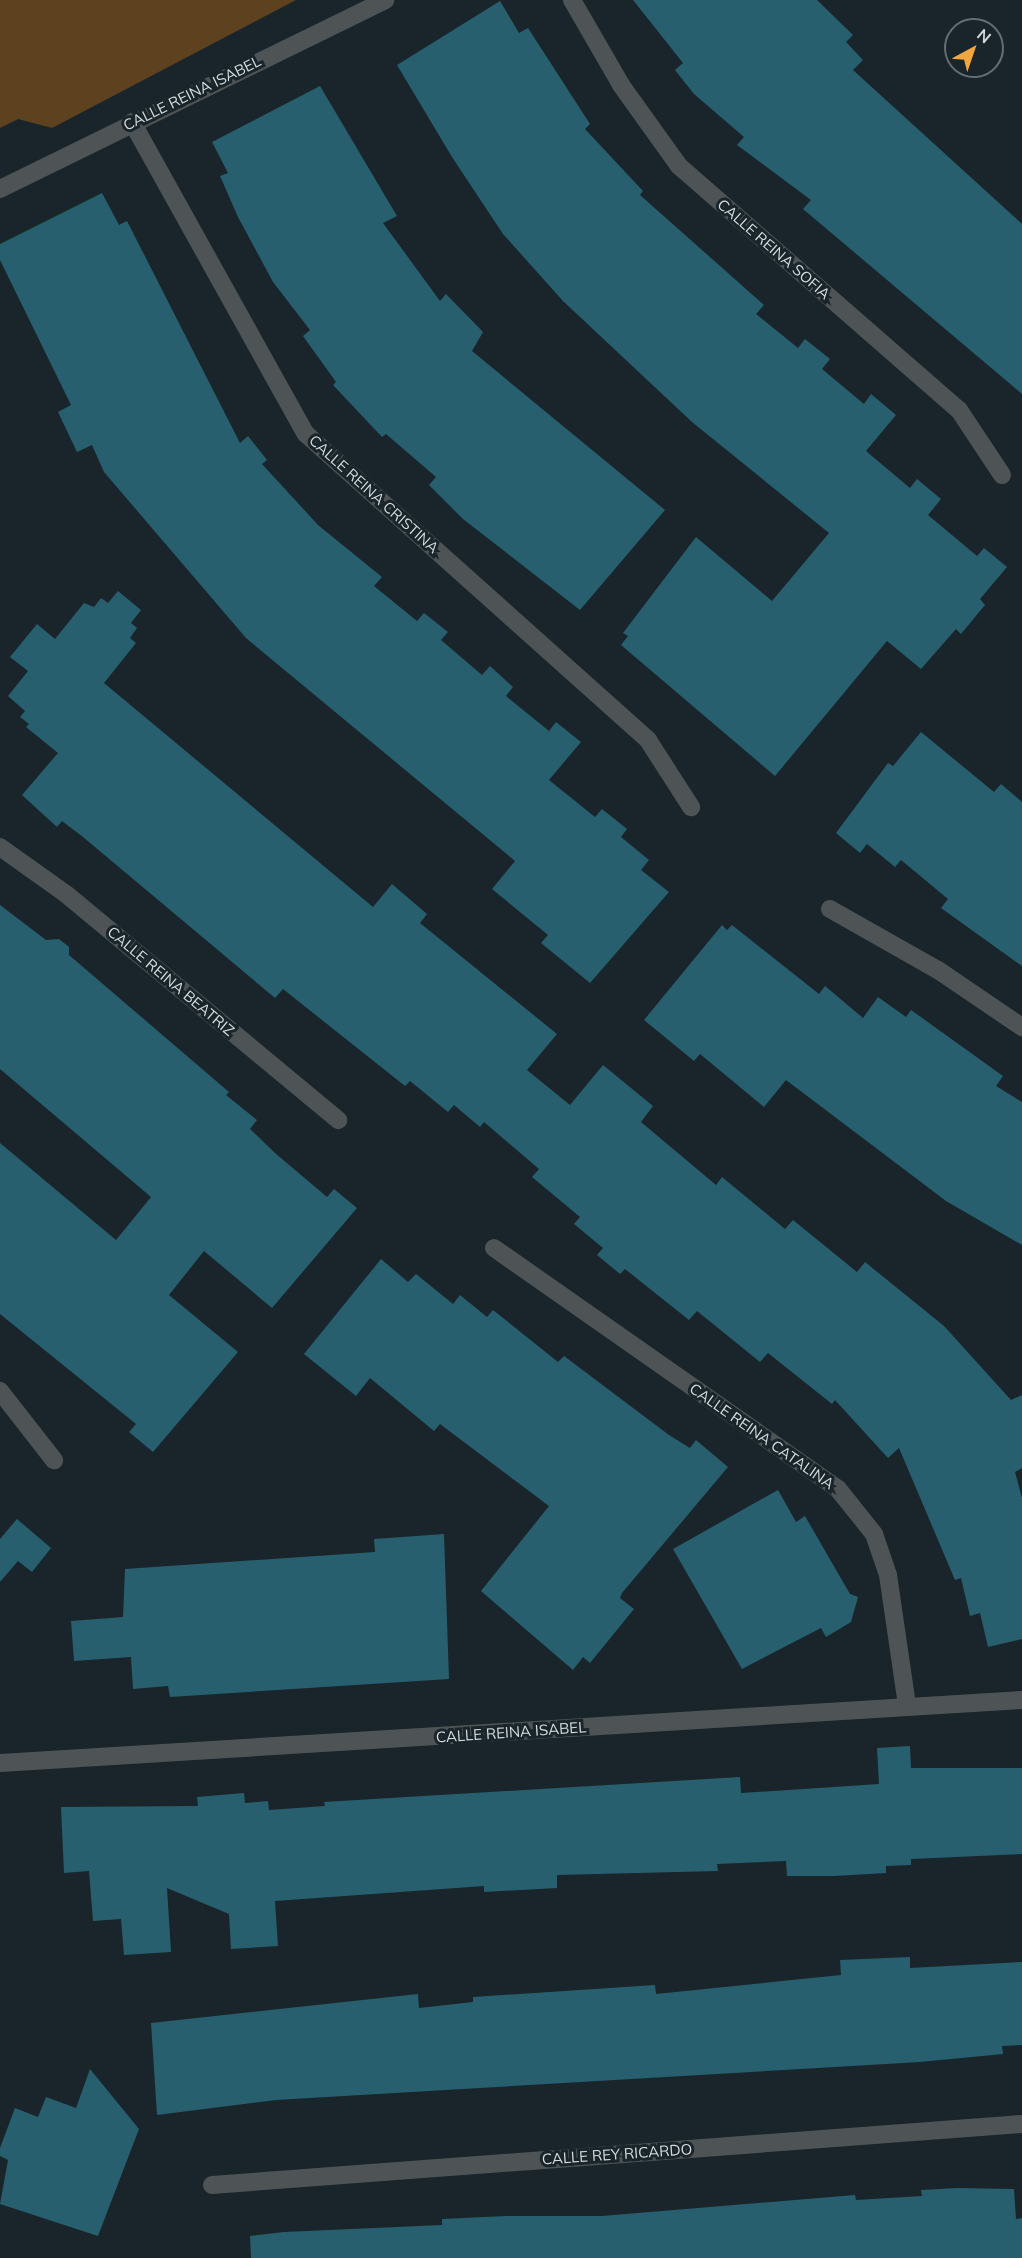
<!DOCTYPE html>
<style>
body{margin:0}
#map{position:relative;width:1022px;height:2258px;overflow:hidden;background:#19252a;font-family:Mulish,sans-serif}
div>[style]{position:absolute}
.forest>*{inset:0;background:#5e421f}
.building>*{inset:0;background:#275f6f}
.street>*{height:18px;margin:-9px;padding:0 9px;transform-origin:9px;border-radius:9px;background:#4e5456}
span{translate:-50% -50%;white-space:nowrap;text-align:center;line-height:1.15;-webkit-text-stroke:6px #19252a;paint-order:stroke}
.street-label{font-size:15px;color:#d4dcdf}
.north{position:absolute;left:944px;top:18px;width:60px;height:60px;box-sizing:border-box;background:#19252a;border:2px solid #646e72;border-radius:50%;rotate:40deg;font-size:16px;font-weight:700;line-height:24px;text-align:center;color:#d4dcdf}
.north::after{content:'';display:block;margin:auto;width:21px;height:27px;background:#f0a63f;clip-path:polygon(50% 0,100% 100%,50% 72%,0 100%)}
</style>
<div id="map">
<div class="forest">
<div style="clip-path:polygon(0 0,296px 0,52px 128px,18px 119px,0 128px)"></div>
</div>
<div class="building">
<div style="clip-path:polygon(633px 0,817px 0,853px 35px,846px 42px,863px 60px,853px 70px,1022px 224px,1022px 394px,803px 209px,811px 200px,737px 145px,744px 137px,694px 94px,675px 70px,683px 63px)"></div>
<div style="clip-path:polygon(500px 1px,519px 33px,528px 28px,590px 124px,585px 129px,643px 191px,640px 195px,764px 305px,756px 314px,798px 348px,805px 339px,830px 359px,822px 369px,864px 404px,871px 394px,896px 415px,866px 451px,910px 488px,917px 479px,941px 499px,928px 515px,977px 556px,984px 548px,1007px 567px,980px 599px,985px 605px,961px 634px,956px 629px,921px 669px,887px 641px,775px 776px,621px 645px,628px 636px,623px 633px,696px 537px,772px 601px,829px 533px,692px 422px,563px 301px,503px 234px,452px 157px,397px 65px)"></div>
<div style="clip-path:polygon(320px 86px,397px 216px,383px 223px,440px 301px,446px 294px,483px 332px,472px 351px,665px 510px,580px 610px,463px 519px,429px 485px,436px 477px,386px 434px,382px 437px,333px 385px,336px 382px,303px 336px,310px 330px,273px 282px,238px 217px,220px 176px,228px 173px,212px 142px)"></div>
<div style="clip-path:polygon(102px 193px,119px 225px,127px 221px,240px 443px,248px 436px,267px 460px,262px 464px,318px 525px,382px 577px,374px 586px,417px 621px,424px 613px,448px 632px,441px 640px,482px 675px,490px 666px,513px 687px,506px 696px,549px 731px,556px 722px,581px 742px,549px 780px,595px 817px,602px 809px,627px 829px,621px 837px,649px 860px,641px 870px,669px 892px,590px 983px,541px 943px,548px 935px,492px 889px,515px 861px,246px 638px,104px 472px,92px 445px,77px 452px,58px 412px,71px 405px,0 260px,0 244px)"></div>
<div style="clip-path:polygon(118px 591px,141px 610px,131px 623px,137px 628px,130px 638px,136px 643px,104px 683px,373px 907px,392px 884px,427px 914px,420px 923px,557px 1034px,527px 1070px,570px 1105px,603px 1065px,653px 1106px,641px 1122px,716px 1185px,722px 1177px,785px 1229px,793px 1220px,857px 1272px,865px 1262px,944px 1326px,1011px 1400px,1022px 1395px,1022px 1468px,1015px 1472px,1022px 1498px,1022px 1639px,988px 1647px,980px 1613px,970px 1616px,961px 1578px,955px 1580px,899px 1448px,888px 1458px,835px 1400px,832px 1404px,768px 1353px,760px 1362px,697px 1311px,689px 1320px,625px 1269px,620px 1274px,597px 1255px,603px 1248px,574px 1224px,580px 1217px,532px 1177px,539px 1169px,484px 1122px,480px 1127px,454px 1105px,448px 1112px,410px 1081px,405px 1086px,283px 989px,275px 998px,83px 837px,62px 821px,57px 827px,22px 795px,58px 753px,26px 727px,29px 724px,20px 717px,25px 711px,8px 696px,28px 671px,10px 657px,37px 624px,55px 639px,84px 603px,94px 607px,101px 598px,108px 603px)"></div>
<div style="clip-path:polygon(921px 732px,994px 792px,1001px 784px,1022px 802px,1022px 966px,941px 908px,948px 899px,901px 860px,895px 867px,867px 844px,860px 853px,836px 833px,888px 763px,893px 766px)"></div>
<div style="clip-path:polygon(0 905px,46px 940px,59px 939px,69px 947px,69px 955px,229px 1092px,226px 1095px,257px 1120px,250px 1129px,275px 1153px,327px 1197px,334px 1189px,357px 1208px,272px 1308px,204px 1251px,169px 1295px,238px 1352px,153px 1452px,129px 1432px,136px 1424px,0 1314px,0 1143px,116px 1240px,151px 1197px,0 1069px)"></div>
<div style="clip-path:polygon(722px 925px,727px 930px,732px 925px,819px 994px,825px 986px,863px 1018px,878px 997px,906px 1017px,911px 1010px,1003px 1076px,996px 1086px,1022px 1102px,1022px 1245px,946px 1201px,786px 1080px,764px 1107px,700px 1054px,694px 1061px,644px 1020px)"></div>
<div style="clip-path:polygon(381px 1259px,408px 1282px,416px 1274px,453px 1304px,460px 1295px,487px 1317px,493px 1310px,558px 1362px,564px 1356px,669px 1435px,690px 1448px,696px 1440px,728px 1467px,622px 1593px,620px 1598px,634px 1609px,590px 1663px,583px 1657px,573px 1670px,481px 1591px,549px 1506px,440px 1424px,434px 1431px,370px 1378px,356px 1396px,304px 1354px)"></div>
<div style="clip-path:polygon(778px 1490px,796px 1522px,805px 1516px,850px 1594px,858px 1597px,851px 1622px,826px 1637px,821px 1628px,742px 1669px,673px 1549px)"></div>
<div style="clip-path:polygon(17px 1519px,51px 1548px,32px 1572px,18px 1561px,0 1582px,0 1539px)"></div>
<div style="clip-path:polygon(444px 1534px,449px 1679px,170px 1697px,168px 1686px,133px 1689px,131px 1657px,74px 1661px,71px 1621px,123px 1617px,125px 1569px,375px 1552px,374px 1539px)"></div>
<div style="clip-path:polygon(910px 1746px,911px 1768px,1022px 1768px,1022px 1854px,911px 1859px,911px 1865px,886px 1866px,886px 1873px,834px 1876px,787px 1876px,786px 1861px,717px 1864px,718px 1871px,557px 1875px,557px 1888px,484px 1892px,484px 1886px,275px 1901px,278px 1946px,231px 1949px,229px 1914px,167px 1888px,171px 1952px,124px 1955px,121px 1919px,93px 1921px,89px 1871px,64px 1873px,61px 1807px,198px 1806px,197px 1797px,244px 1793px,245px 1803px,268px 1801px,269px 1810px,325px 1806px,324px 1802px,740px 1777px,741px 1793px,879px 1784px,877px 1748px)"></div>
<div style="clip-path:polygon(910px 1957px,910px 1968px,1022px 1962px,1022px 2045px,1002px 2046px,1003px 2054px,920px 2062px,276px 2100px,157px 2115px,151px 2023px,418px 1994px,419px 2008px,473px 2002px,473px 1997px,655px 1985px,656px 1994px,841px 1975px,840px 1960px)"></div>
<div style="clip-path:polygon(90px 2069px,139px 2129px,98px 2236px,0 2204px,8px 2160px,0 2156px,0 2148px,15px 2108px,38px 2117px,46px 2097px,76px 2108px)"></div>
<div style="clip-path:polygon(957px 2188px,1014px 2189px,1016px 2219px,1022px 2218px,1022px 2258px,251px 2258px,250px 2236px,284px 2232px,442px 2225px,442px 2219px,506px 2216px,602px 2216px,855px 2195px,856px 2200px,922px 2196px,921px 2190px)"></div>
</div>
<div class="street">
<div style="left:572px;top:0;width:98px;rotate:60deg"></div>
<div style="left:621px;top:85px;width:100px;rotate:54.4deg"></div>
<div style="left:679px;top:166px;width:371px;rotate:41.1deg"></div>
<div style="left:959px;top:410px;width:78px;rotate:56.5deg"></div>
<div style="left:132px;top:122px;width:357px;rotate:60.9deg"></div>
<div style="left:306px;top:434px;width:459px;rotate:41.8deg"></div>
<div style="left:648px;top:740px;width:80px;rotate:57.3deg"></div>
<div style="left:0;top:189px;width:429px;rotate:-26.1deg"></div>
<div style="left:0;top:847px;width:81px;rotate:35.5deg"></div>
<div style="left:66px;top:894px;width:354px;rotate:39.7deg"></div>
<div style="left:830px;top:909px;width:124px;rotate:29.5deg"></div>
<div style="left:938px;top:970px;width:102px;rotate:34.2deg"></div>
<div style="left:494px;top:1248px;width:420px;rotate:35deg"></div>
<div style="left:838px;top:1489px;width:58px;rotate:51.3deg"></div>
<div style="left:874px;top:1534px;width:43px;rotate:71.1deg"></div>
<div style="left:888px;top:1575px;width:132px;rotate:81.7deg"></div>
<div style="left:0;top:1391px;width:88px;rotate:52deg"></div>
<div style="left:0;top:1763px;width:1024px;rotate:-3.53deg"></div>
<div style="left:212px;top:2185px;width:812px;rotate:-4.31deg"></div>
</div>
<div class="street-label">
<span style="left:192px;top:93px;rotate:-26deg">CALLE REINA ISABEL</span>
<span style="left:774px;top:249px;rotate:41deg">CALLE REINA SOFIA</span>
<span style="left:374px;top:494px;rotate:42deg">CALLE REINA CRISTINA</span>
<span style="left:171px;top:981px;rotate:40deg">CALLE REINA BEATRIZ</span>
<span style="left:762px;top:1436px;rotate:35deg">CALLE REINA CATALINA</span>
<span style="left:511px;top:1732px;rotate:-4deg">CALLE REINA ISABEL</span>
<span style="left:617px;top:2154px;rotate:-4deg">CALLE REY RICARDO</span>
</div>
<div class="north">N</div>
</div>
